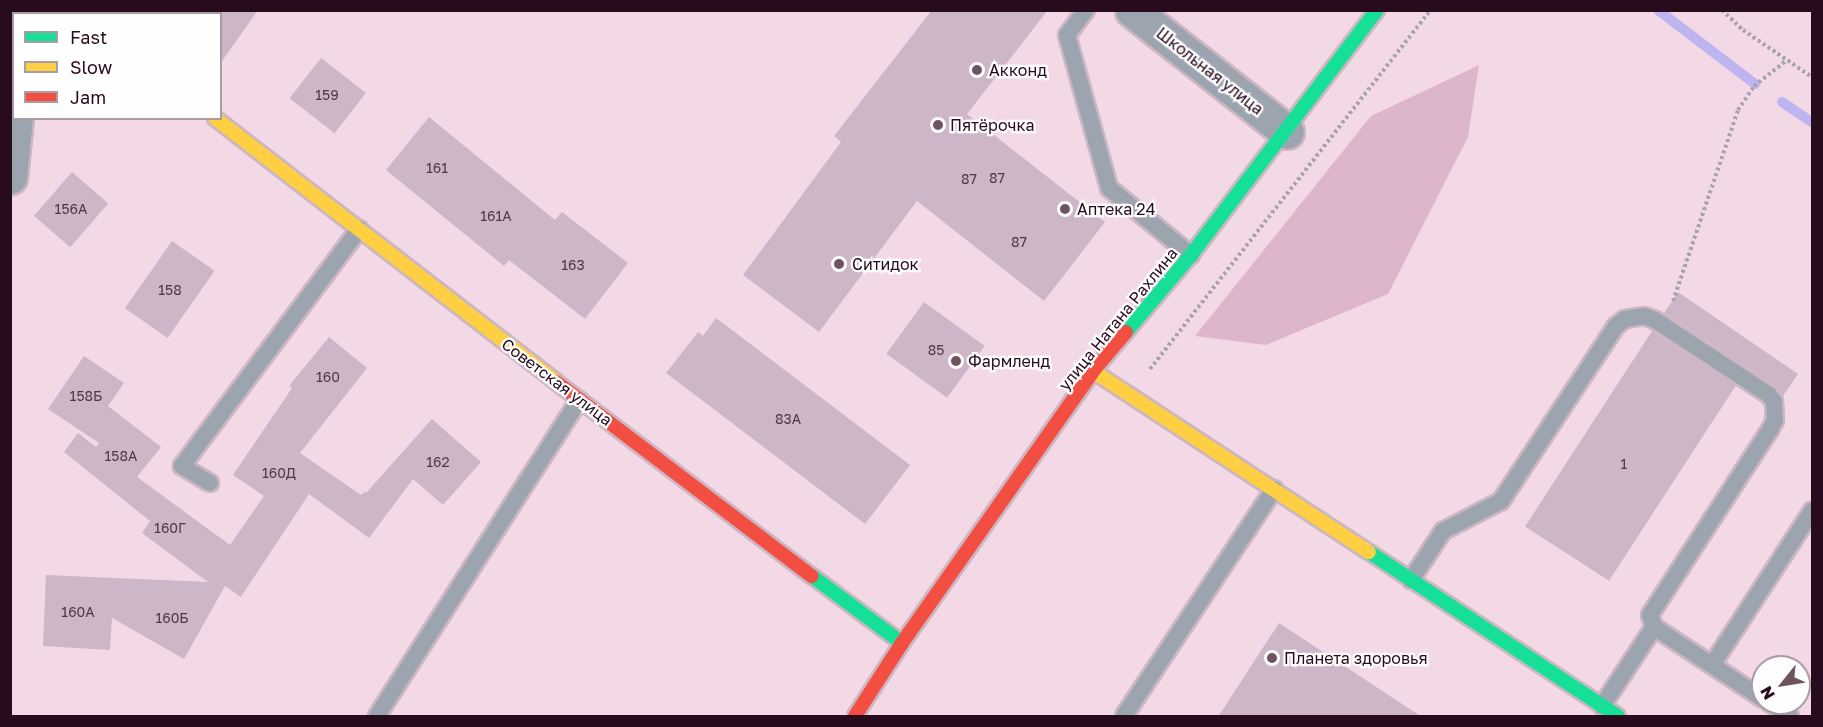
<!DOCTYPE html>
<meta charset="utf-8">
<style>
body{margin:0}
#map{position:relative;width:1823px;height:727px;overflow:hidden;background:#f3d8e6;font-family:"Golos Text",sans-serif}
div>[style]{position:absolute}
.green>*{inset:0;background:#deb6cc}
.stream>*{height:10px;margin:-5px;padding:0 5px;transform-origin:5px;border-radius:5px;background:#beb4f0}
.building>*{inset:0;background:#ceb6c9;transform-origin:0 0}
.path>*{height:4px;margin-top:-2px;transform-origin:0;background:repeating-linear-gradient(90deg,#a5a3ae 0 3px,transparent 0 6px)}
.roads{filter:drop-shadow(2px 0 #ccb6c2) drop-shadow(-2px 0 #ccb6c2) drop-shadow(0 2px #ccb6c2) drop-shadow(0 -2px #ccb6c2)}
.lane>*{height:16px;margin:-8px;padding:0 8px;transform-origin:8px;border-radius:8px;background:#9ba4af}
.street>*{height:33px;margin:-16.5px;padding:0 16.5px;transform-origin:16.5px;border-radius:16.5px;background:#9ba4af}
.fast>*{height:14px;margin:-7px;padding:0 7px;transform-origin:7px;border-radius:7px;background:#16e098}
.slow>*{height:14px;margin:-7px;padding:0 7px;transform-origin:7px;border-radius:7px;background:#ffcf43}
.jam>*{height:14px;margin:-7px;padding:0 7px;transform-origin:7px;border-radius:7px;background:#f24e42}
.dots>*{width:16px;height:16px;translate:-50% -50%;box-sizing:border-box;border:3px solid #fefefe;border-radius:50%}
span{translate:-50% -50%;white-space:nowrap;text-align:center;line-height:1.15;-webkit-text-stroke:4.5px #fefefe;paint-order:stroke}
.number-label{font-size:14px;color:#523648}
.number-label span{-webkit-text-stroke-width:0}
.poi-label{font-size:16px;color:#280b1d}
.left{translate:0 -50%;text-align:left}
.street-label{font-size:16px;color:#280b1d}
.frame{position:absolute;inset:0;border:12px solid #280b1d;pointer-events:none}
.legend{position:absolute;left:12px;top:12px;width:210px;height:108px;box-sizing:border-box;background:#fefefe;border:2px solid #a89da4;margin:0;padding:8px 10px;list-style:none;font-size:18px;color:#280b1d}
.legend li{display:flex;align-items:center;gap:12px;height:30px}
.legend b{width:30px;border:2px solid #a89da4}
.north{position:absolute;left:1751px;top:655px;width:60px;height:60px;box-sizing:border-box;background:#fefefe;border:2px solid #a89da4;border-radius:50%;rotate:240deg;font-size:16px;font-weight:700;line-height:24px;text-align:center;color:#280b1d}
.north::after{content:'';display:block;margin:auto;width:21px;height:27px;background:#6f5363;clip-path:polygon(50% 0,100% 100%,50% 72%,0 100%)}
</style>
<div id="map">
<div class="green">
<div style="clip-path:polygon(1479px 65px,1468px 137px,1388px 294px,1266px 345px,1195px 336px,1371px 116px)"></div>
</div>
<div class="stream">
<div style="left:1658px;top:10px;width:122px;rotate:37.3deg"></div>
<div style="left:1782px;top:102px;width:36px;rotate:34deg"></div>
</div>
<div class="building">
<div style="clip-path:polygon(220px 10px,258px 10px,220px 64px)"></div>
<div style="clip-path:polygon(932px 10px,1048px 10px,967px 114px,1105px 222px,1044px 301px,917px 201px,819px 332px,743px 275px,841px 142px,834px 136px)"></div>
<div style="left:321px;top:58px;width:57px;height:51px;rotate:38deg"></div>
<div style="clip-path:polygon(429px 117px,555px 220px,562px 212px,628px 263px,585px 319px,509px 260px,504px 266px,386px 170px)"></div>
<div style="left:72px;top:172px;width:48px;height:58px;rotate:41deg"></div>
<div style="left:172px;top:241px;width:52px;height:82px;rotate:35deg"></div>
<div style="clip-path:polygon(1678px 292px,1798px 374px,1783px 396px,1775px 386px,1664px 313px)"></div>
<div style="left:924px;top:302px;width:75px;height:64px;rotate:36deg"></div>
<div style="clip-path:polygon(716px 318px,910px 465px,865px 524px,666px 373px,698px 332px,703px 336px)"></div>
<div style="left:1652px;top:331px;width:100px;height:233px;rotate:33deg"></div>
<div style="clip-path:polygon(329px 337px,367px 368px,300px 453px,361px 495px,364px 492px,366px 493px,432px 419px,481px 462px,443px 505px,413px 479px,369px 538px,309px 494px,241px 597px,225px 586px,184px 659px,112px 618px,110px 650px,43px 646px,46px 575px,208px 582px,142px 533px,150px 521px,64px 452px,78px 433px,96px 447px,99px 443px,48px 409px,84px 356px,124px 383px,108px 406px,161px 447px,137px 477px,230px 545px,264px 496px,233px 475px,292px 388px,289px 386px)"></div>
<div style="clip-path:polygon(1279px 623px,1422px 717px,1218px 717px)"></div>
</div>
<div class="path">
<div style="left:1722px;top:10px;width:29px;rotate:44deg"></div>
<div style="left:1743px;top:30px;width:83px;rotate:34.3deg"></div>
<div style="left:1673px;top:301px;width:202px;rotate:-71.2deg"></div>
<div style="left:1738px;top:110px;width:29px;rotate:-56deg"></div>
<div style="left:1754px;top:86px;width:42px;rotate:-38.2deg"></div>
<div style="left:1150px;top:369px;width:455px;rotate:-52deg"></div>
</div>
<div class="roads">
<div class="lane">
<div style="left:1086px;top:10px;width:31px;rotate:127deg"></div>
<div style="left:1067px;top:35px;width:159px;rotate:74.6deg"></div>
<div style="left:1109px;top:188px;width:106px;rotate:39.3deg"></div>
<div style="left:210px;top:483px;width:33px;rotate:-149deg"></div>
<div style="left:182px;top:466px;width:296px;rotate:-53.2deg"></div>
<div style="left:1411px;top:580px;width:59px;rotate:-56.9deg"></div>
<div style="left:1443px;top:531px;width:65px;rotate:-27.3deg"></div>
<div style="left:1501px;top:501px;width:209px;rotate:-56.7deg"></div>
<div style="left:1616px;top:326px;width:11px;rotate:-38deg"></div>
<div style="left:1625px;top:319px;width:19px;rotate:-9deg"></div>
<div style="left:1644px;top:316px;width:12px;rotate:20deg"></div>
<div style="left:1655px;top:320px;width:136px;rotate:33.3deg"></div>
<div style="left:1769px;top:395px;width:9px;rotate:54deg"></div>
<div style="left:1774px;top:402px;width:18px;rotate:87deg"></div>
<div style="left:1775px;top:420px;width:9px;rotate:117deg"></div>
<div style="left:1771px;top:428px;width:223px;rotate:122.9deg"></div>
<div style="left:1650px;top:615px;width:13px;rotate:72deg"></div>
<div style="left:1654px;top:627px;width:131px;rotate:33.4deg"></div>
<div style="left:1712px;top:665px;width:184px;rotate:-57deg"></div>
<div style="left:1770px;top:703px;width:24px;rotate:33deg"></div>
<div style="left:1602px;top:706px;width:95px;rotate:-56.6deg"></div>
<div style="left:377px;top:716px;width:375px;rotate:-57.4deg"></div>
<div style="left:1124px;top:716px;width:272px;rotate:-56.5deg"></div>
</div>
<div class="street">
<div style="left:75px;top:10px;width:5px;rotate:53deg"></div>
<div style="left:1132px;top:10px;width:197px;rotate:38.2deg"></div>
<div style="left:26px;top:14px;width:4px;rotate:-90deg"></div>
<div style="left:10px;top:177px;width:59px;rotate:-84.2deg"></div>
</div>
<div class="fast">
<div style="left:1126px;top:332px;width:101px;rotate:-49.8deg"></div>
<div style="left:1191px;top:255px;width:308px;rotate:-52.8deg"></div>
<div style="left:1369px;top:552px;width:298px;rotate:33.4deg"></div>
<div style="left:812px;top:576px;width:112px;rotate:36.7deg"></div>
</div>
<div class="slow">
<div style="left:215px;top:118px;width:431px;rotate:37.7deg"></div>
<div style="left:1093px;top:371px;width:330px;rotate:33.3deg"></div>
</div>
<div class="jam">
<div style="left:556px;top:382px;width:321px;rotate:37.2deg"></div>
<div style="left:855px;top:716px;width:87px;rotate:-57.2deg"></div>
<div style="left:902px;top:643px;width:332px;rotate:-54.9deg"></div>
<div style="left:1093px;top:371px;width:51px;rotate:-49.8deg"></div>
</div>
</div>
<div class="dots">
<div style="left:977px;top:70px;background:#6f5363"></div>
<div style="left:938px;top:125px;background:#6f5363"></div>
<div style="left:1065px;top:209px;background:#6f5363"></div>
<div style="left:839px;top:264px;background:#6f5363"></div>
<div style="left:956px;top:361px;background:#6f5363"></div>
<div style="left:1272px;top:658px;background:#6f5363"></div>
</div>
<div class="number-label">
<span style="left:327px;top:95px">159</span>
<span style="left:437px;top:168px">161</span>
<span style="left:997px;top:178px">87</span>
<span style="left:969px;top:179px">87</span>
<span style="left:71px;top:209px">156А</span>
<span style="left:496px;top:216px">161А</span>
<span style="left:1019px;top:242px">87</span>
<span style="left:573px;top:265px">163</span>
<span style="left:170px;top:290px">158</span>
<span style="left:936px;top:350px">85</span>
<span style="left:328px;top:377px">160</span>
<span style="left:86px;top:396px">158Б</span>
<span style="left:788px;top:419px">83А</span>
<span style="left:121px;top:456px">158А</span>
<span style="left:438px;top:462px">162</span>
<span style="left:1624px;top:464px">1</span>
<span style="left:279px;top:473px">160Д</span>
<span style="left:170px;top:528px">160Г</span>
<span style="left:78px;top:612px">160А</span>
<span style="left:172px;top:618px">160Б</span>
</div>
<div class="poi-label">
<span class="left" style="left:989px;top:70px">Акконд</span>
<span class="left" style="left:950px;top:125px">Пятёрочка</span>
<span class="left" style="left:1077px;top:209px">Аптека 24</span>
<span class="left" style="left:852px;top:264px">Ситидок</span>
<span class="left" style="left:968px;top:361px">Фармленд</span>
<span class="left" style="left:1284px;top:658px">Планета здоровья</span>
</div>
<div class="street-label">
<span style="left:1210px;top:71px;rotate:38deg">Школьная улица</span>
<span style="left:1118px;top:319px;rotate:-51deg">улица Натана Рахлина</span>
<span style="left:557px;top:382px;rotate:37deg">Советская улица</span>
</div>
<div class="frame"></div>
<ul class="legend">
<li><b style="height:8px;background:#16e098"></b>Fast</li>
<li><b style="height:8px;background:#ffcf43"></b>Slow</li>
<li><b style="height:8px;background:#f24e42"></b>Jam</li>
</ul>
<div class="north">N</div>
</div>
